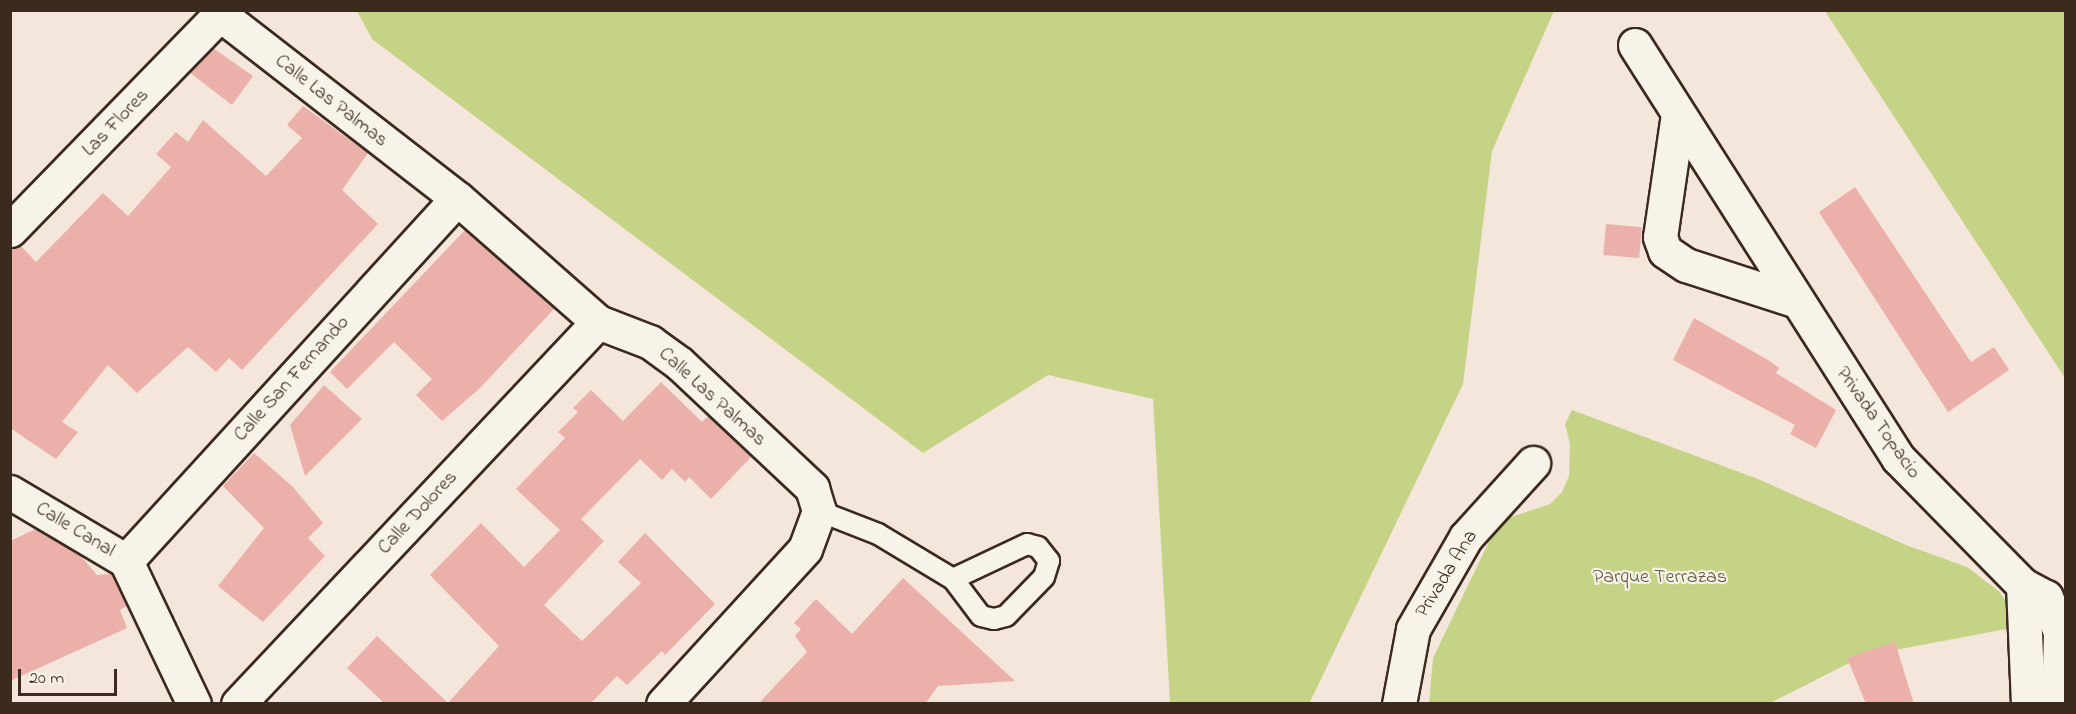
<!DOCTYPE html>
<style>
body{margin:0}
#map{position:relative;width:2076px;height:714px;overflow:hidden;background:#f4e6db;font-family:"Indie Flower",sans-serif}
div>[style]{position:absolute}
.green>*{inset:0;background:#c5d387}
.building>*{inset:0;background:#eab0a9;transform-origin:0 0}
.roads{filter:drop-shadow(2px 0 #3b2a1e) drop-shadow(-2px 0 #3b2a1e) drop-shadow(0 2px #3b2a1e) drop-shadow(0 -2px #3b2a1e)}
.service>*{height:20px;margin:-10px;padding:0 10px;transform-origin:10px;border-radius:10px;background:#f7f3e8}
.minor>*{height:33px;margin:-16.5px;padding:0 16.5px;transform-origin:16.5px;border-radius:16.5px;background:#f7f3e8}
span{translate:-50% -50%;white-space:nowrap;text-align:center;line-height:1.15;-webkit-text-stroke:4.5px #f7f3e8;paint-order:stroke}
.street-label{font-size:20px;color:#3b2a1e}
.park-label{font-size:20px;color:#5e5438}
.frame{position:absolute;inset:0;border:12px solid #3b2a1e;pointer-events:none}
.scale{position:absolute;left:18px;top:669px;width:99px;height:27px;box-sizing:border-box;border:3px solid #3b2a1e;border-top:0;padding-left:8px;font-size:18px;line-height:21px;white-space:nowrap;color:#3b2a1e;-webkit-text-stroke:4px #f7f3e8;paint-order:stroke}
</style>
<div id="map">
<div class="green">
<div style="clip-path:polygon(357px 11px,1554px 11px,1492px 151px,1463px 384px,1309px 704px,1170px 703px,1153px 399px,1048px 375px,923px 453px,372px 39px)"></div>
<div style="clip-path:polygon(1825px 11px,2065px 11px,2065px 378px)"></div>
<div style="clip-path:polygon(1572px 410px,1758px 479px,1906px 545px,1967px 567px,2000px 592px,2014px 614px,2012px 628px,1863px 656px,1770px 703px,1429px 704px,1433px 658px,1495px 529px,1508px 518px,1550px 504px,1562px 492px,1569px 476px,1570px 444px,1565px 424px)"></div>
</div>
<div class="building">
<div style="clip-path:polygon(213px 48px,253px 76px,232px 105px,189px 72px)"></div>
<div style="clip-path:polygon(303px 106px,368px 153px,342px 190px,378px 224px,242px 370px,229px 358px,216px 372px,188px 347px,137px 393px,108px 365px,62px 422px,78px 432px,56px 459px,10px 428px,10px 248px,20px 245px,36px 262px,103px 193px,128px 216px,171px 167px,156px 154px,176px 132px,188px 142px,203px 120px,266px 176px,302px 138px,287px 125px)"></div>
<div style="clip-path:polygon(1855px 187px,1971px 362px,1994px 347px,2009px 370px,1948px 412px,1819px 212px)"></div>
<div style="left:1606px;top:224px;width:36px;height:31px;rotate:5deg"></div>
<div style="clip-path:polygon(465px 230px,554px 309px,480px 388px,442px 421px,416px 395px,432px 379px,394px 342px,347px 389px,330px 372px)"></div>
<div style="clip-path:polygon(1694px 318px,1768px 360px,1779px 368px,1776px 373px,1836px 410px,1816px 448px,1790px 434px,1795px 425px,1673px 360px)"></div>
<div style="clip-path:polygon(661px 382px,702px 422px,708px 416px,751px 457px,711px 499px,689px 477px,685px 482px,672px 469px,662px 480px,640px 459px,581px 519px,604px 541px,544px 605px,582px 641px,641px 583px,618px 562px,645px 533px,715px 604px,665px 655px,662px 651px,627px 685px,617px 676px,590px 704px,385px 704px,347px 668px,377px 636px,448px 703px,499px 646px,430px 575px,481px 523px,524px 567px,560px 530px,516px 489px,565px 438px,558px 432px,578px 412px,573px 408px,591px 390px,623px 421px)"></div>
<div style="clip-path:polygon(324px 385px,362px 419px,305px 476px,290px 425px)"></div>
<div style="clip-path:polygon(254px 453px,293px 487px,323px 523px,308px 538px,325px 556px,263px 622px,218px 586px,264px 528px,223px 486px)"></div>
<div style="clip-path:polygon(36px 529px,80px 555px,97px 575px,112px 574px,127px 606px,120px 610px,127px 628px,10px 681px,10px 541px)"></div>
<div style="clip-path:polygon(903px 578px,1015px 681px,938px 686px,925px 704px,758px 704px,807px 652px,795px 636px,801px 629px,794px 623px,813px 602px,816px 599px,852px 634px)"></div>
<div style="clip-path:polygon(1895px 642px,1914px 704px,1866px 704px,1847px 658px)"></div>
</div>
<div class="roads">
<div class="service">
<div style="left:819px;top:511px;width:63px;rotate:21.3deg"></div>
<div style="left:878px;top:534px;width:87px;rotate:31deg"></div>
<div style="left:953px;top:579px;width:46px;rotate:52.9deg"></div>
<div style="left:981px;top:616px;width:13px;rotate:13deg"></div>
<div style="left:994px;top:619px;width:12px;rotate:-14deg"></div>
<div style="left:1006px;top:616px;width:54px;rotate:-45.7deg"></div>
<div style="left:1044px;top:577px;width:17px;rotate:-73deg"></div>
<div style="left:1049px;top:561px;width:18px;rotate:-128deg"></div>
<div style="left:1038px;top:547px;width:11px;rotate:-165deg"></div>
<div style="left:1027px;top:544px;width:82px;rotate:154.7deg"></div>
</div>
<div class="minor">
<div style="left:221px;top:15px;width:299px;rotate:37.8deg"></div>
<div style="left:457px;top:198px;width:188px;rotate:41.3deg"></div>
<div style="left:598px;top:322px;width:56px;rotate:21deg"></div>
<div style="left:650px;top:342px;width:36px;rotate:36deg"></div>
<div style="left:679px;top:363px;width:183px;rotate:43.2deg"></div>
<div style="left:812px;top:488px;width:24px;rotate:73deg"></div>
<div style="left:819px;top:511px;width:40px;rotate:110.2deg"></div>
<div style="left:805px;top:549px;width:210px;rotate:132.5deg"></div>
<div style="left:1635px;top:45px;width:490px;rotate:57.5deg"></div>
<div style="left:1898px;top:458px;width:178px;rotate:45.5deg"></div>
<div style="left:2023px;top:585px;width:26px;rotate:28deg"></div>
<div style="left:2046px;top:597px;width:38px;rotate:68deg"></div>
<div style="left:2060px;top:632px;width:72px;rotate:91.6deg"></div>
<div style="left:1678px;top:114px;width:124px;rotate:98.3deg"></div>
<div style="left:1660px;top:237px;width:15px;rotate:70deg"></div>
<div style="left:1665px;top:251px;width:25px;rotate:34deg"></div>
<div style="left:1686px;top:265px;width:117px;rotate:18deg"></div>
<div style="left:10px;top:230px;width:307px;rotate:-45.8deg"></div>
<div style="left:10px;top:492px;width:135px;rotate:30.7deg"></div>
<div style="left:126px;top:561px;width:158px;rotate:64.6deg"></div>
<div style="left:126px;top:561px;width:491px;rotate:-47.6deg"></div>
<div style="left:2023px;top:585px;width:119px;rotate:87.6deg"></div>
<div style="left:238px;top:704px;width:525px;rotate:-46.7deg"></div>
<div style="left:1399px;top:704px;width:76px;rotate:-79.4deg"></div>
<div style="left:1413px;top:629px;width:106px;rotate:-60.1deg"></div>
<div style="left:1466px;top:537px;width:100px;rotate:-47.8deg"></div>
</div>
</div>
<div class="street-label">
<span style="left:331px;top:101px;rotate:38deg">Calle Las Palmas</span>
<span style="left:116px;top:123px;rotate:-46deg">Las Flores</span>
<span style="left:292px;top:379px;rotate:-48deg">Calle San Fernando</span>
<span style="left:712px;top:397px;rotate:42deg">Calle Las Palmas</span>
<span style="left:1878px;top:423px;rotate:55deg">Privada Topacio</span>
<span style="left:418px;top:513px;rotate:-47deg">Calle Dolores</span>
<span style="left:75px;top:530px;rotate:31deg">Calle Canal</span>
<span style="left:1447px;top:574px;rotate:-58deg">Privada Ana</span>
</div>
<div class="park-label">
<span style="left:1660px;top:577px">Parque Terrazas</span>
</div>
<div class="frame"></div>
<div class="scale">20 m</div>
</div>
